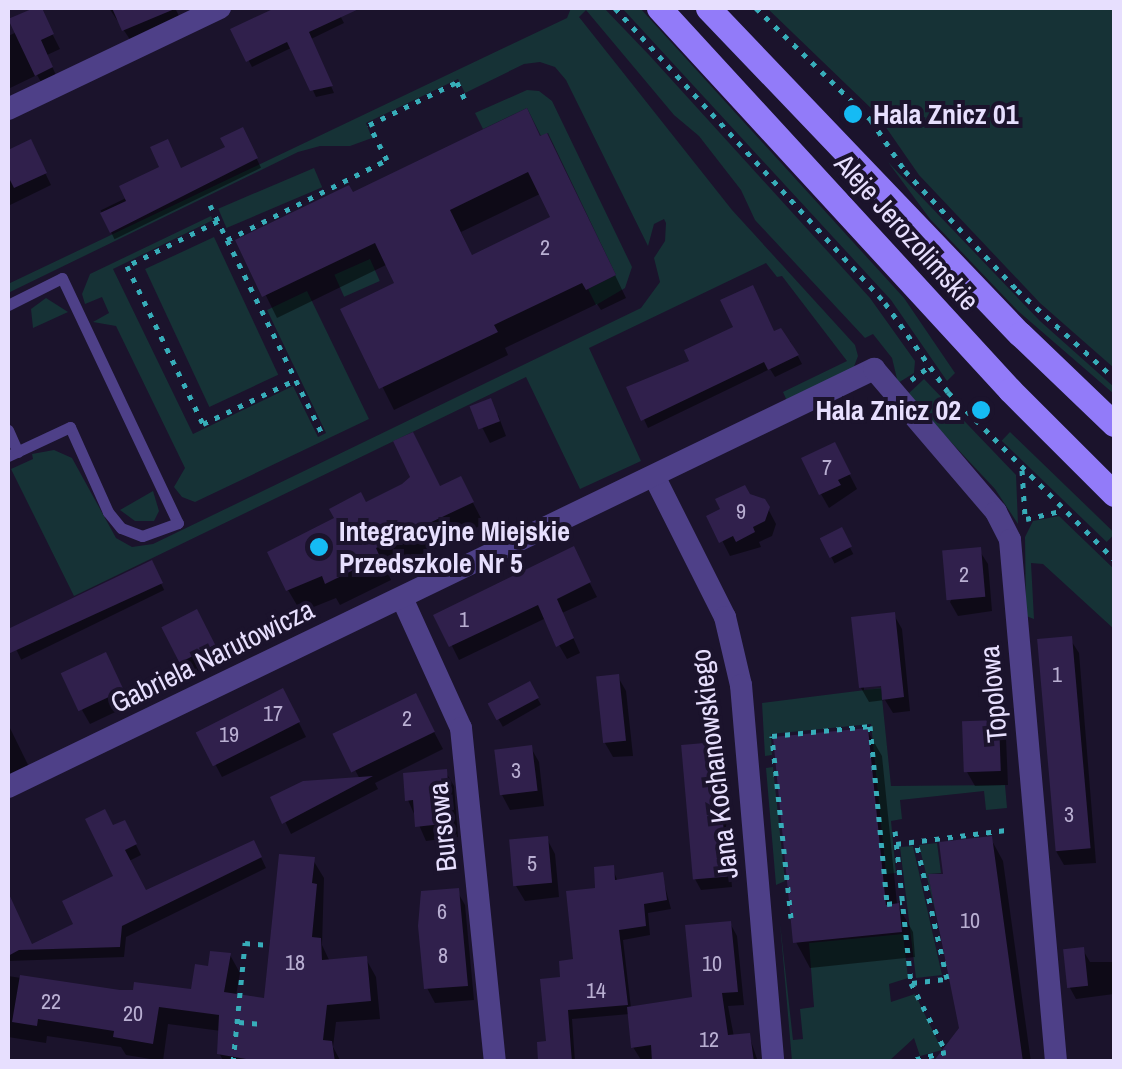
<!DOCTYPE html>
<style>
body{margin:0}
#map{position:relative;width:1122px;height:1069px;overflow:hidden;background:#1b132c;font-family:"Archivo Narrow",sans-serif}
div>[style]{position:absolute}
.green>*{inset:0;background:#163236;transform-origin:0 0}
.shadow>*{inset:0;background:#0007;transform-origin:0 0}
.building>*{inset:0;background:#30204c;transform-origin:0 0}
.path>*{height:5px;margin-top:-2.5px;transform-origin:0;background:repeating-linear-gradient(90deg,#37adb9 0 5px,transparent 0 13px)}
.lane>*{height:11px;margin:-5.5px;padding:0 5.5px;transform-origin:5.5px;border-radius:5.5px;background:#4e4088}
.street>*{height:22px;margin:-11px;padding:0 11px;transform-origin:11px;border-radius:11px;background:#4e4088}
.secondary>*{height:25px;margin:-12.5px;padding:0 12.5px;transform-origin:12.5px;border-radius:12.5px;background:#927bf9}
.dots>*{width:28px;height:28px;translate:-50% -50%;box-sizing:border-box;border:5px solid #1b132c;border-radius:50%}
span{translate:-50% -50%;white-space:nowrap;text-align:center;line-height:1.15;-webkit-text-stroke:8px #1b132c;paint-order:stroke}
.number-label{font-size:22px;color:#b9afd2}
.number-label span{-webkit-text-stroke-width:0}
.poi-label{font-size:28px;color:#e7dffe;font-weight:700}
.left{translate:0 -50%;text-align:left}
.right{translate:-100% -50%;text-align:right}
.street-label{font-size:28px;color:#e7dffe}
.frame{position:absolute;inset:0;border:10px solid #e7dffe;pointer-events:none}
</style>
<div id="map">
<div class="green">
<div style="clip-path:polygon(571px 8px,604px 8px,650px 56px,870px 298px,915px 361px,914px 373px,898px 383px,892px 358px,873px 334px,865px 338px,755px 220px,741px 190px,699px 136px,674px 115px,586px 10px,579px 17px,732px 210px,855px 345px,858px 356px,853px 369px,787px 401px,783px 392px,847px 361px,782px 276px,777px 277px,766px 263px,589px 348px,641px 461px,580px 489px,526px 377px,74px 596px,11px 469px,33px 459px,32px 454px,54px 450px,72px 458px,116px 538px,132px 547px,153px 544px,641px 308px,660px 282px,654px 258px,665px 241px,666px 223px,664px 219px,654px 224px,648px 246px,566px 80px,555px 67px,540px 62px,524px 64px,465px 93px,458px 79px,366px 123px,372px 138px,350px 146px,320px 146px,298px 152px,8px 293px,8px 284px,567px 18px)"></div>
<div style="clip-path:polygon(622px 8px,640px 8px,904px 298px,955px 373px,947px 381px,891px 300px)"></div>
<div style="clip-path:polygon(767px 8px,1114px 8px,1114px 368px,1040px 303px,919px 175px,876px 113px)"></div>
<div style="clip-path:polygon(527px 90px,539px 91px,552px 101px,632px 267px,625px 288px,596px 305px,588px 289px,616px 275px,548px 133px,541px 136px,527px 108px,483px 129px,475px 113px)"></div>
<div style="clip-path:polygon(888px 162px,1040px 321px,1114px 387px,1114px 394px,1018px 311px,930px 219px)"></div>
<div style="left:314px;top:168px;width:21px;height:104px;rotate:67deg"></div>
<div style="clip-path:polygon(211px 216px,213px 220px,113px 269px,193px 434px,293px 386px,318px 437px,326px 433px,267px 310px,307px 291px,369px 419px,195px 502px,182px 497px,174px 487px,185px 468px,116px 326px,93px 322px,109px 313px,102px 297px,85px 304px,82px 294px,90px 274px)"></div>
<div style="left:214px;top:237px;width:152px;height:76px;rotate:65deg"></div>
<div style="left:370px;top:259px;width:24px;height:39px;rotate:66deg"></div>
<div style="clip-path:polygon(46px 298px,68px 312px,33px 328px,31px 309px)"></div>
<div style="clip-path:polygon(924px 379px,1016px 475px,1018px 524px,995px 489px,907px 395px)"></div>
<div style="left:1010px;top:432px;width:146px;height:12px;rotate:44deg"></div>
<div style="clip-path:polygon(153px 491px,159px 511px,154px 521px,135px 521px,120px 510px)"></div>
<div style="clip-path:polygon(1059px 516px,1114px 569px,1114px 629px,1043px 564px,1031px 563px,1034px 619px,1026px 616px,1025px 537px,1033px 521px)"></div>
<div style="clip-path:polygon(881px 688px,891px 786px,1005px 785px,1007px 808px,986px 810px,984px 791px,900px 800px,902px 819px,891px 821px,896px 873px,886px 874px,871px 724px,771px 734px,772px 755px,765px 756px,762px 703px)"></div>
<div style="clip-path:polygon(773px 767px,785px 881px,776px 885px,766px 768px)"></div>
<div style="clip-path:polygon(937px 843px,941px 873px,928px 874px,951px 975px,919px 845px)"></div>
<div style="clip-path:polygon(913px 846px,942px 975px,916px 978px,900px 847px)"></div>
<div style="clip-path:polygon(780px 923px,793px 1040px,803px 1039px,800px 1009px,814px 1007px,809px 943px,903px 934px,908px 978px,889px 984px,891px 1002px,915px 994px,942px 1050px,920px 1056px,914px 1038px,889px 1061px,792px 1061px)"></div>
</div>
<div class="shadow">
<div style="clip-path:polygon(39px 8px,60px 49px,47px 55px,59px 82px,45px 89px,37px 75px,8px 89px,8px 36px,17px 32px,11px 20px)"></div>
<div style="clip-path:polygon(109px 8px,175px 8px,182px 22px,133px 44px)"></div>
<div style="clip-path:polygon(281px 8px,336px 8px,344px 23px,311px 39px,334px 93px,316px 97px,293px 47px,252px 67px,233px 30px)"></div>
<div style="left:247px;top:139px;width:32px;height:163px;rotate:64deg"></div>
<div style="clip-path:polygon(evenodd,541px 139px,559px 158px,626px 298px,601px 310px,597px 304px,505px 348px,508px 355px,394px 410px,344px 310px,397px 284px,388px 264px,277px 318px,239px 241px,352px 196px,541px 139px,542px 193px,554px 218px,473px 258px,461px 232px,542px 193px)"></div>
<div style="clip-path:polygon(30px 142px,51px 185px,8px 206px,8px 153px)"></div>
<div style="clip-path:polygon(736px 328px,790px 341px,802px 364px,775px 377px,770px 369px,648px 428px,630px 389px,692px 362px)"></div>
<div style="clip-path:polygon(473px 409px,498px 415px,506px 436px,490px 443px)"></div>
<div style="clip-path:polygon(842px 460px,857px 489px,829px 508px,821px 494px)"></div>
<div style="clip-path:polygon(440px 488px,472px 501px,484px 524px,387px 571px,391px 580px,340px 605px,336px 598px,301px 612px,288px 590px,337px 519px,365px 505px)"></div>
<div style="clip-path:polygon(749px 496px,764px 501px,776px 524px,772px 536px,759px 542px,761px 547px,730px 556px,710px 517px)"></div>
<div style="left:841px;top:530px;width:27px;height:21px;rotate:63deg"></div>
<div style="clip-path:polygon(979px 550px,988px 564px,992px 611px,958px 616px,950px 602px)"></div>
<div style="clip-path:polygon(578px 560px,597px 597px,562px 613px,580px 653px,567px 659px,544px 619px,459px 660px,437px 616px)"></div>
<div style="left:151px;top:563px;width:30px;height:159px;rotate:64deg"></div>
<div style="clip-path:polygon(evenodd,894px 615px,902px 629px,910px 711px,893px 713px,885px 700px,869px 702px,861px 688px,894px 615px,893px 682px,894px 687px,864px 690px,864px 685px,893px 682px)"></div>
<div style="clip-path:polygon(204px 627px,221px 660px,188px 676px,164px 628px)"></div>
<div style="clip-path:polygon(1070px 639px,1079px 653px,1096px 863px,1064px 865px,1056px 851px)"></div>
<div style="clip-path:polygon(113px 669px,130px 705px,90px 724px,82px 710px)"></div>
<div style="clip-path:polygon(618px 677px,626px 691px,633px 756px,613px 757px,605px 743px)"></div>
<div style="left:529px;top:684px;width:24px;height:44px;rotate:60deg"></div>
<div style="clip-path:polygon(415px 696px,443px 749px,375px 783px,378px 789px,291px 834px,274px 798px,360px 779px,338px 740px,386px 717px,383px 711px)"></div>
<div style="clip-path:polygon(290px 705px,306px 737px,222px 777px,214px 762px)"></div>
<div style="clip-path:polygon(997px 723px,1006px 738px,1008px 785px,975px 786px,967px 772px)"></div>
<div style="clip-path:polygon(8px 724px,34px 777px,8px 790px)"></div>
<div style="clip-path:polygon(867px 730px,882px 756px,897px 904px,913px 932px,915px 957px,810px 968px,796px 942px)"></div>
<div style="clip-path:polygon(714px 744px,720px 755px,732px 887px,701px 890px,695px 879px)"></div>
<div style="clip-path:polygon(531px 748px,539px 762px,544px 806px,510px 810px,502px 795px)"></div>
<div style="clip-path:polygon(445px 771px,454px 786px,458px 837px,426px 841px,408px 800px)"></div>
<div style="clip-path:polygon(113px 828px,130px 833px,141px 855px,129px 861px,145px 893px,259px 853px,266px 868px,126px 937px,124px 957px,8px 961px,8px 926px,19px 920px,32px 947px,77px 926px,116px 877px)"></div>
<div style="clip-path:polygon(547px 839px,555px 854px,559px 897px,525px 901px,516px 886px)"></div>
<div style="clip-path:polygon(991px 839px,1003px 861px,1031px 1062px,926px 1062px,939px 1059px,962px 1029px,946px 876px)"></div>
<div style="clip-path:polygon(313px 860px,324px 878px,322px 945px,330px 962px,366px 959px,376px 977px,380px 1019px,336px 1022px,333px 1047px,341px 1062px,224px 1062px,219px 1053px,221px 1031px,168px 1024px,163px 1061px,126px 1055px,121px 1047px,47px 1036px,46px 1043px,8px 1037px,8px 976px,120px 993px,193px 992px,210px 969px,230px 955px,240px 973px,236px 996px,266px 1001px)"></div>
<div style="clip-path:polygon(612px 867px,618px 882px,662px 875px,671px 909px,648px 913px,650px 935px,623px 940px,631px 1008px,695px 999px,730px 923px,737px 936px,744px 1005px,728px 1006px,734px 1037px,749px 1035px,758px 1062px,641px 1060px,633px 1047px,630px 1014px,572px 1019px,575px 1062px,541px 1062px,563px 980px,576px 962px,598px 890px)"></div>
<div style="clip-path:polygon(457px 891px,465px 905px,474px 1000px,435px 1003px,427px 988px)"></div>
<div style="clip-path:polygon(1083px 950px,1090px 962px,1114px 962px,1114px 994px,1076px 999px,1070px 988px)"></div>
</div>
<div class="building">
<div style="clip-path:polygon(34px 8px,42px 8px,54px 34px,41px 40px,53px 67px,35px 76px,8px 19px)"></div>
<div style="clip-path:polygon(112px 8px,177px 8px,122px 31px)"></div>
<div style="clip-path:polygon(275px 8px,361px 8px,309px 32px,333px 86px,310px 91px,287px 42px,246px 62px,230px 29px)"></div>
<div style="clip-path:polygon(evenodd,527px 108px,540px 136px,547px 133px,616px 275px,586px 290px,582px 283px,494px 325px,498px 332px,379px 389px,340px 309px,394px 283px,375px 243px,262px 297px,235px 240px,349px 185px,353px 192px,527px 108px,528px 172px,550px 217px,472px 255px,450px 210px,528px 172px)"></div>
<div style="clip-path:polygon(243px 127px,258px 158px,110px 233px,100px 213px,126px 201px,119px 186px,159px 167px,150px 147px,168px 139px,181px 168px,225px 147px,220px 138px)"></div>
<div style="clip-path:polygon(31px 139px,47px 173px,14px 188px,8px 176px,8px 150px)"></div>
<div style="clip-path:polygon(753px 285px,774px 331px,781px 328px,799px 355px,768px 370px,764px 362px,641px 421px,626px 387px,689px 361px,684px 350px,733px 327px,720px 300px)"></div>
<div style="left:491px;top:398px;width:25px;height:23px;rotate:69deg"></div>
<div style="clip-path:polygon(413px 432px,440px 486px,461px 476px,474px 502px,376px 548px,380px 557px,325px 584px,322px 576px,286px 591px,267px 552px,334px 518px,329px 509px,361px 492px,366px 502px,402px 484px,410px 477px,393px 441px)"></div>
<div style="clip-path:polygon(835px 442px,851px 474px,838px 480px,841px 485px,819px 495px,801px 458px)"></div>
<div style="clip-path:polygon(745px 485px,750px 494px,765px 499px,770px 507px,765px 521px,753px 527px,755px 532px,736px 542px,733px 536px,719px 543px,706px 516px,720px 509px,715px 499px)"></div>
<div style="left:842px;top:527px;width:22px;height:25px;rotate:63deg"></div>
<div style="clip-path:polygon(574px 546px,591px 582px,557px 599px,574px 638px,556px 647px,538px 605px,449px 647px,433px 615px)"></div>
<div style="left:981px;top:547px;width:50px;height:39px;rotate:85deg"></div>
<div style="clip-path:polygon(152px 560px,163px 583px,8px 654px,8px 629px)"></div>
<div style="left:197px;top:609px;width:40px;height:40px;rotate:63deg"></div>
<div style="clip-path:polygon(895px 612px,904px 697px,882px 700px,881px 686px,859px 688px,851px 617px)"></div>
<div style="left:1072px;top:636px;width:213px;height:35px;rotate:85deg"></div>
<div style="left:106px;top:652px;width:42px;height:50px;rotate:65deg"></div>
<div style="left:619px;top:674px;width:67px;height:23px;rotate:84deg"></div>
<div style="left:530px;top:681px;width:19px;height:48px;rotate:62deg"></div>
<div style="left:283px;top:688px;width:38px;height:98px;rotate:63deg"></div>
<div style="left:416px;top:693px;width:43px;height:93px;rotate:64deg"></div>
<div style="left:999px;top:720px;width:51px;height:37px;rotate:88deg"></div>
<div style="clip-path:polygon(868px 728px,886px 905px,899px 903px,902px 932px,793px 943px,773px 737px)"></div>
<div style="left:716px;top:742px;width:135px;height:35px;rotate:85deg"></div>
<div style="left:532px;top:745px;width:46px;height:38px;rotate:83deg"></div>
<div style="clip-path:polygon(447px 769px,451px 823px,415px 827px,413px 800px,405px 801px,403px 773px)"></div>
<div style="clip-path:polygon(373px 776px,282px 824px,270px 797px,303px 781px)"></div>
<div style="clip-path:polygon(105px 809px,113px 825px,125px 820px,137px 844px,125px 850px,146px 890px,254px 840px,262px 857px,122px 926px,120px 947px,19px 950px,8px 956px,8px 892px,32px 944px,73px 924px,62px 901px,113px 876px,85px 819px)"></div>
<div style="left:548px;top:836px;width:47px;height:39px;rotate:85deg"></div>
<div style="clip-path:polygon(992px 836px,1023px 1062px,933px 1062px,959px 1028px,928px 874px,943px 874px,939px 842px)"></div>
<div style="clip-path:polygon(279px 854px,315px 857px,312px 883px,317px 884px,312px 937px,321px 938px,322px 960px,367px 956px,371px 1001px,327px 1005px,323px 1040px,332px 1041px,335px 1062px,264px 1062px,217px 1054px,219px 1015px,159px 1007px,153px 1044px,113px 1037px,114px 1031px,38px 1019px,37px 1026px,12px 1022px,20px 975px,120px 990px,133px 990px,134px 982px,191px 989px,195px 964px,208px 966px,210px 951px,231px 953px,224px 992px,264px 998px)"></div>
<div style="clip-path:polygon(614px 865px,615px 880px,663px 872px,667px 900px,644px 904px,646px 926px,619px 930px,628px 1005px,568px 1010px,572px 1062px,538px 1062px,537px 1042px,546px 1041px,540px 979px,560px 977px,559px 961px,573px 959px,566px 891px,595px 888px,594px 867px)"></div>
<div style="clip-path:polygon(459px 888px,468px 986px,424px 989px,418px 926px,421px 891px)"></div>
<div style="clip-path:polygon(731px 921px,738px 992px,722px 993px,728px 1035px,750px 1033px,754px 1062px,652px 1062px,651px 1045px,631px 1048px,627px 1007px,692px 997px,685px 925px)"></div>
<div style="left:1084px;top:947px;width:39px;height:21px;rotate:84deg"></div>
</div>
<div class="path">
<div style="left:615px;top:8px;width:400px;rotate:47.5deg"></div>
<div style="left:885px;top:303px;width:109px;rotate:54.7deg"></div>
<div style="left:948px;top:392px;width:235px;rotate:45.2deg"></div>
<div style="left:756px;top:8px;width:161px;rotate:44.2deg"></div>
<div style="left:871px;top:120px;width:61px;rotate:56.3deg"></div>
<div style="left:905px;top:171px;width:163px;rotate:46.7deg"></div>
<div style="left:1017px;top:290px;width:131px;rotate:42.2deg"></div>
<div style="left:210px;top:205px;width:255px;rotate:63.9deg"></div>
<div style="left:218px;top:221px;width:102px;rotate:153.7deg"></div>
<div style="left:127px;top:266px;width:175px;rotate:64.3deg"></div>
<div style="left:203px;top:424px;width:102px;rotate:-25.6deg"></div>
<div style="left:227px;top:240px;width:179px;rotate:-26.6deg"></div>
<div style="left:387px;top:160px;width:39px;rotate:-117deg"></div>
<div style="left:369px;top:125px;width:98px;rotate:-26deg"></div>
<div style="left:457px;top:82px;width:22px;rotate:66deg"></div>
<div style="left:911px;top:380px;width:22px;rotate:-36deg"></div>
<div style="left:1022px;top:470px;width:47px;rotate:86.3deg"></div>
<div style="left:1026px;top:519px;width:37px;rotate:-13deg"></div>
<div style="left:895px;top:831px;width:153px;rotate:84deg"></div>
<div style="left:911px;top:983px;width:77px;rotate:63.1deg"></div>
<div style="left:946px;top:1052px;width:42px;rotate:166.3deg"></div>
<div style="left:896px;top:844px;width:111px;rotate:-7.3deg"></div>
<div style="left:791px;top:918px;width:183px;rotate:-96deg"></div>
<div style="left:772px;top:736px;width:99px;rotate:-5.8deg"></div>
<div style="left:870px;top:726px;width:179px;rotate:84.5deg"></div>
<div style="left:887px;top:904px;width:15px;rotate:-8deg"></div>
<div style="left:912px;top:983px;width:35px;rotate:-7deg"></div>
<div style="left:947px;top:979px;width:141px;rotate:-102.7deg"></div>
<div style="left:239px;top:1022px;width:22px;rotate:5deg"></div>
<div style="left:233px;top:1062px;width:120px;rotate:-84.2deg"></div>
<div style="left:245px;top:943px;width:24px;rotate:5deg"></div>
</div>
<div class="lane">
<div style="left:8px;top:305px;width:60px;rotate:-26.6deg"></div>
<div style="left:62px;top:278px;width:271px;rotate:64.7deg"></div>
<div style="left:178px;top:523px;width:38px;rotate:160deg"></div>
<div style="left:142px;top:536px;width:22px;rotate:-159deg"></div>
<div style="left:121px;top:528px;width:21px;rotate:-129deg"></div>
<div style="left:108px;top:512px;width:93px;rotate:-114.1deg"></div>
<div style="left:70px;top:427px;width:68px;rotate:154.9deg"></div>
<div style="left:8px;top:430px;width:24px;rotate:66deg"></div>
</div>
<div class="street">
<div style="left:8px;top:109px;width:235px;rotate:-25.5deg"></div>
<div style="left:654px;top:476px;width:158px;rotate:63.3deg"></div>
<div style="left:725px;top:617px;width:70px;rotate:76.8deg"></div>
<div style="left:741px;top:685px;width:378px;rotate:85.1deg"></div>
<div style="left:402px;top:598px;width:143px;rotate:65.6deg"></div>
<div style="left:461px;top:728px;width:336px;rotate:84.2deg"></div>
<div style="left:8px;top:787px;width:962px;rotate:-25.77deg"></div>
<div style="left:874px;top:369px;width:188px;rotate:49.5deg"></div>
<div style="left:996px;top:512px;width:31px;rotate:63deg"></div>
<div style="left:1010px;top:540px;width:524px;rotate:84.96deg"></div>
</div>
<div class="secondary">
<div style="left:659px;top:8px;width:519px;rotate:47.42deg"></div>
<div style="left:1010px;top:390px;width:147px;rotate:45deg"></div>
<div style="left:708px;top:8px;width:451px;rotate:46.3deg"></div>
<div style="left:1020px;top:334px;width:130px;rotate:43.8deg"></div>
</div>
<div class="dots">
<div style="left:853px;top:114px;background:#15bbf4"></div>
<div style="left:981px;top:410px;background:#15bbf4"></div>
<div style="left:319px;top:547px;background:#15bbf4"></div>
</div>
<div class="number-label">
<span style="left:545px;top:248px">2</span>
<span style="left:827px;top:468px">7</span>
<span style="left:741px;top:512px">9</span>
<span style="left:964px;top:575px">2</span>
<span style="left:464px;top:620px">1</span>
<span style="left:1057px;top:675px">1</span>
<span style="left:273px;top:714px">17</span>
<span style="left:407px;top:719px">2</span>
<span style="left:229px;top:735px">19</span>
<span style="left:516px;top:771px">3</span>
<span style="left:1069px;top:815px">3</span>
<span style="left:532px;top:864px">5</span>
<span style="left:442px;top:912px">6</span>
<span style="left:970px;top:921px">10</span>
<span style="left:443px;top:956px">8</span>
<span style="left:295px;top:963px">18</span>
<span style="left:712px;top:964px">10</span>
<span style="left:596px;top:991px">14</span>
<span style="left:51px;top:1002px">22</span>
<span style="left:133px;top:1014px">20</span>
<span style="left:709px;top:1040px">12</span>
</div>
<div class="poi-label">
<span class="left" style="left:873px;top:114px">Hala Znicz 01</span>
<span class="right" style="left:961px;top:410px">Hala Znicz 02</span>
<span class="left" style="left:339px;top:547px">Integracyjne Miejskie<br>Przedszkole Nr 5</span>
</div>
<div class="street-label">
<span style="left:907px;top:232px;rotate:48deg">Aleje Jerozolimskie</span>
<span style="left:212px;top:656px;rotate:-26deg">Gabriela Narutowicza</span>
<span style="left:993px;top:694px;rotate:-95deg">Topolowa</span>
<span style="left:714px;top:764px;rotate:-97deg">Jana Kochanowskiego</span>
<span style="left:442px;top:827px;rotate:-96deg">Bursowa</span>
</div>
<div class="frame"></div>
</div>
